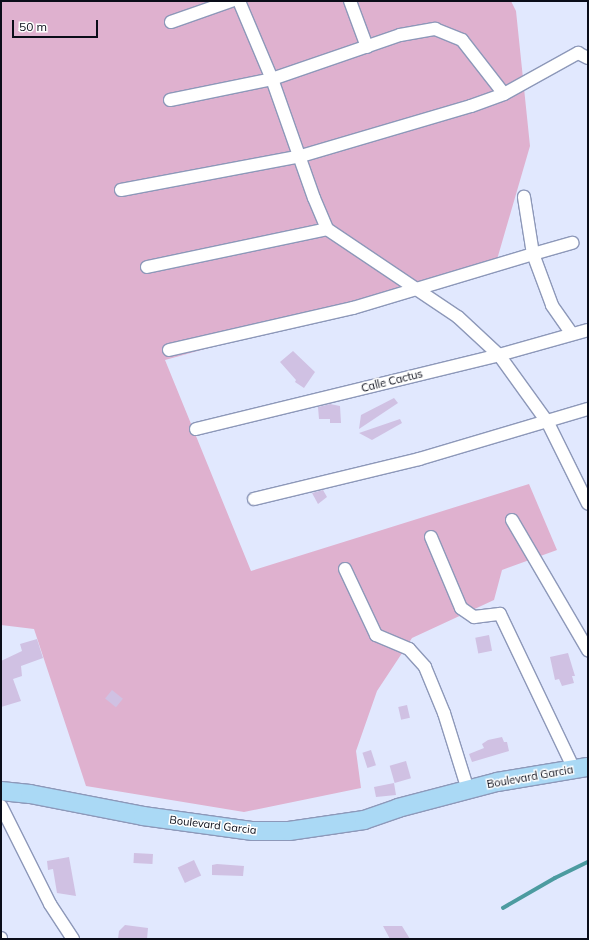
<!DOCTYPE html>
<style>
body{margin:0}
#map{position:relative;width:589px;height:940px;overflow:hidden;background:#e1e8fe;font-family:Mulish,sans-serif}
div>[style]{position:absolute}
.green>*{inset:0;background:#dfb1cf}
.stream>*{height:3.5px;margin:-1.75px;padding:0 1.75px;transform-origin:1.75px;border-radius:1.75px;background:#4c9ba0}
.building>*{inset:0;background:#d0c1e3;transform-origin:0 0}
.roads{filter:drop-shadow(1px 0 #8d98b9) drop-shadow(-1px 0 #8d98b9) drop-shadow(0 1px #8d98b9) drop-shadow(0 -1px #8d98b9)}
.minor>*{height:12px;margin:-6px;padding:0 6px;transform-origin:6px;border-radius:6px;background:#fff}
.primary>*{height:18px;margin:-9px;padding:0 9px;transform-origin:9px;border-radius:9px;background:#aad9f5}
span{translate:-50% -50%;white-space:nowrap;text-align:center;line-height:1.15;-webkit-text-stroke:3px #fff;paint-order:stroke}
.street-label{font-size:11px;color:#0a0d19}
.frame{position:absolute;inset:0;border:2px solid #0a0d19;pointer-events:none}
.scale{position:absolute;left:12px;top:20px;width:86px;height:18px;box-sizing:border-box;border:2px solid #0a0d19;border-top:0;padding-left:5px;font-size:12px;line-height:14px;white-space:nowrap;color:#0a0d19;-webkit-text-stroke:3px #fff;paint-order:stroke}
</style>
<div id="map">
<div class="green">
<div style="clip-path:polygon(1px 1px,511px 1px,516px 11px,530px 146px,496px 263px,456px 280px,165px 360px,251px 571px,529px 484px,557px 550px,502px 570px,494px 600px,412px 638px,377px 691px,356px 751px,361px 788px,244px 812px,86px 786px,34px 629px,1px 625px)"></div>
</div>
<div class="stream">
<div style="left:503px;top:908px;width:60px;rotate:-30deg"></div>
<div style="left:555px;top:878px;width:37px;rotate:-26deg"></div>
</div>
<div class="building">
<div style="clip-path:polygon(293px 351px,315px 372px,304px 388px,295px 382px,296px 380px,280px 362px)"></div>
<div style="clip-path:polygon(394px 398px,398px 403px,359px 429px,361px 415px)"></div>
<div style="clip-path:polygon(330px 404px,340px 406px,341px 423px,330px 423px,330px 419px,319px 419px,318px 407px)"></div>
<div style="clip-path:polygon(400px 419px,402px 423px,372px 440px,359px 433px)"></div>
<div style="clip-path:polygon(323px 490px,327px 497px,318px 504px,312px 493px)"></div>
<div style="left:489px;top:635px;width:16px;height:14px;rotate:79deg"></div>
<div style="clip-path:polygon(37px 639px,43px 658px,21px 666px,22px 676px,13px 679px,21px 701px,1px 707px,1px 661px,22px 651px,20px 644px)"></div>
<div style="clip-path:polygon(568px 653px,575px 676px,572px 676px,574px 683px,562px 686px,559px 679px,555px 680px,550px 657px)"></div>
<div style="left:112px;top:690px;width:14px;height:11px;rotate:39deg"></div>
<div style="left:407px;top:705px;width:13px;height:9px;rotate:77deg"></div>
<div style="clip-path:polygon(502px 737px,504px 742px,507px 742px,509px 751px,472px 762px,469px 754px,484px 748px,482px 744px,488px 740px)"></div>
<div style="left:371px;top:750px;width:16px;height:9px;rotate:72deg"></div>
<div style="left:406px;top:761px;width:18px;height:17px;rotate:74deg"></div>
<div style="clip-path:polygon(394px 783px,396px 795px,376px 797px,374px 787px)"></div>
<div style="left:134px;top:853px;width:19px;height:10px;rotate:3deg"></div>
<div style="clip-path:polygon(69px 857px,76px 896px,57px 893px,53px 869px,48px 870px,47px 861px)"></div>
<div style="left:194px;top:860px;width:17px;height:18px;rotate:65deg"></div>
<div style="clip-path:polygon(217px 864px,244px 866px,243px 876px,212px 875px,212px 865px)"></div>
<div style="clip-path:polygon(125px 925px,148px 928px,147px 939px,118px 939px,119px 931px)"></div>
<div style="clip-path:polygon(383px 926px,402px 926px,410px 939px,390px 939px)"></div>
</div>
<div class="roads">
<div class="minor">
<div style="left:239px;top:1px;width:85px;rotate:67.1deg"></div>
<div style="left:272px;top:79px;width:126px;rotate:70.6deg"></div>
<div style="left:314px;top:198px;width:34px;rotate:67deg"></div>
<div style="left:327px;top:229px;width:158px;rotate:33.9deg"></div>
<div style="left:458px;top:317px;width:56px;rotate:42.8deg"></div>
<div style="left:499px;top:355px;width:84px;rotate:54.2deg"></div>
<div style="left:548px;top:423px;width:90px;rotate:63.7deg"></div>
<div style="left:350px;top:1px;width:49px;rotate:69.7deg"></div>
<div style="left:171px;top:22px;width:64px;rotate:-19.3deg"></div>
<div style="left:170px;top:100px;width:104px;rotate:-11.6deg"></div>
<div style="left:272px;top:79px;width:135px;rotate:-19deg"></div>
<div style="left:400px;top:35px;width:36px;rotate:-10deg"></div>
<div style="left:435px;top:29px;width:29px;rotate:22deg"></div>
<div style="left:462px;top:40px;width:68px;rotate:52.1deg"></div>
<div style="left:121px;top:190px;width:183px;rotate:-10.7deg"></div>
<div style="left:301px;top:156px;width:177px;rotate:-16.4deg"></div>
<div style="left:471px;top:106px;width:35px;rotate:-20deg"></div>
<div style="left:504px;top:94px;width:85px;rotate:-29deg"></div>
<div style="left:578px;top:53px;width:11px;rotate:27deg"></div>
<div style="left:147px;top:267px;width:184px;rotate:-11.9deg"></div>
<div style="left:572px;top:334px;width:35px;rotate:-125deg"></div>
<div style="left:552px;top:305px;width:54px;rotate:-110.4deg"></div>
<div style="left:533px;top:254px;width:41px;rotate:-15.8deg"></div>
<div style="left:169px;top:350px;width:189px;rotate:-12.9deg"></div>
<div style="left:353px;top:308px;width:188px;rotate:-16.7deg"></div>
<div style="left:533px;top:254px;width:58px;rotate:-99deg"></div>
<div style="left:196px;top:429px;width:312px;rotate:-13.7deg"></div>
<div style="left:499px;top:355px;width:92px;rotate:-15.7deg"></div>
<div style="left:254px;top:499px;width:170px;rotate:-13.6deg"></div>
<div style="left:419px;top:459px;width:176px;rotate:-16.5deg"></div>
<div style="left:512px;top:520px;width:151px;rotate:59.7deg"></div>
<div style="left:431px;top:537px;width:77px;rotate:67.1deg"></div>
<div style="left:461px;top:608px;width:16px;rotate:35deg"></div>
<div style="left:474px;top:617px;width:26px;rotate:-7deg"></div>
<div style="left:500px;top:614px;width:172px;rotate:64.5deg"></div>
<div style="left:345px;top:569px;width:73px;rotate:64.8deg"></div>
<div style="left:376px;top:635px;width:36px;rotate:23deg"></div>
<div style="left:409px;top:649px;width:24px;rotate:48deg"></div>
<div style="left:425px;top:667px;width:50px;rotate:67.6deg"></div>
<div style="left:444px;top:713px;width:81px;rotate:72.7deg"></div>
<div style="left:1px;top:806px;width:110px;rotate:63.4deg"></div>
<div style="left:50px;top:904px;width:42px;rotate:56.7deg"></div>
<div style="left:1px;top:938px;width:1px;rotate:90deg"></div>
</div>
<div class="primary">
<div style="left:1px;top:791px;width:29px;rotate:6deg"></div>
<div style="left:30px;top:794px;width:115px;rotate:11deg"></div>
<div style="left:143px;top:816px;width:111px;rotate:7.8deg"></div>
<div style="left:253px;top:831px;width:36px"></div>
<div style="left:289px;top:831px;width:76px;rotate:-8.3deg"></div>
<div style="left:364px;top:820px;width:36px;rotate:-19deg"></div>
<div style="left:398px;top:808px;width:102px;rotate:-14.7deg"></div>
<div style="left:497px;top:782px;width:92px;rotate:-9.4deg"></div>
</div>
</div>
<div class="street-label">
<span style="left:392px;top:381px;rotate:-14deg">Calle Cactus</span>
<span style="left:530px;top:777px;rotate:-10deg">Boulevard Garcia</span>
<span style="left:213px;top:825px;rotate:7deg">Boulevard Garcia</span>
</div>
<div class="frame"></div>
<div class="scale">50 m</div>
</div>
